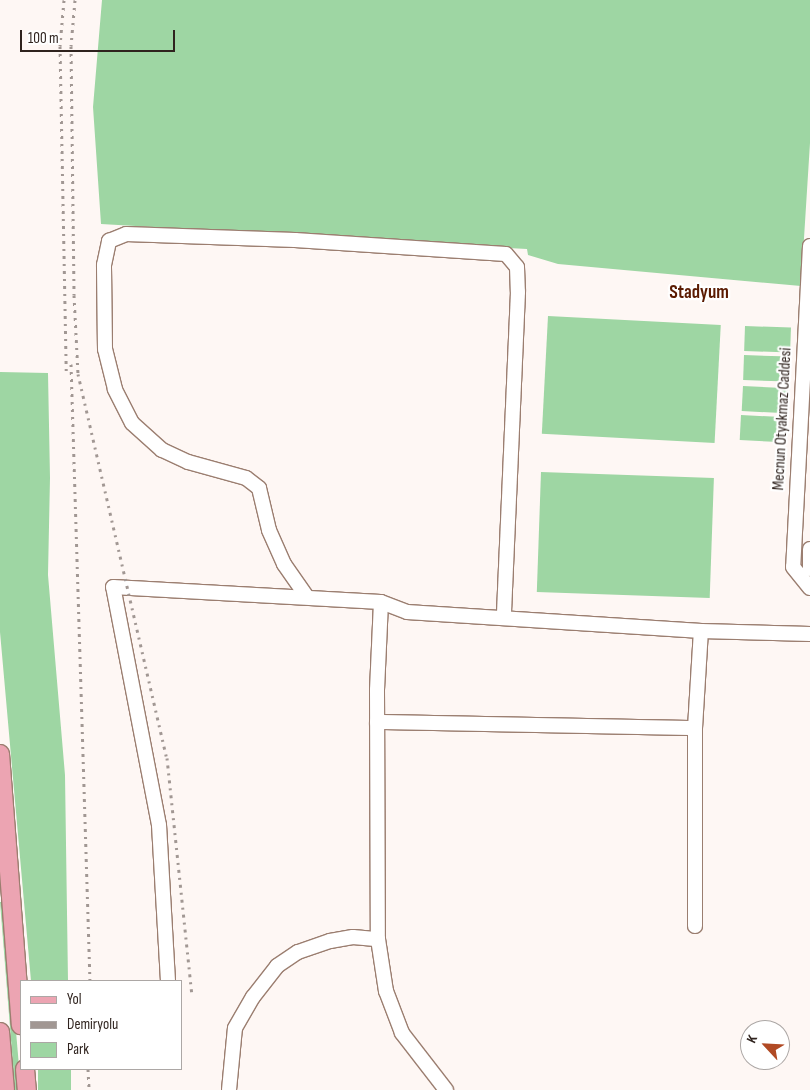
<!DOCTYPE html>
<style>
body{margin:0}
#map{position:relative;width:810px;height:1090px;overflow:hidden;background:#fef7f4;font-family:"Sofia Sans Condensed",sans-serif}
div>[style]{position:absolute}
.green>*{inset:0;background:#9ed6a3;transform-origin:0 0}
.roads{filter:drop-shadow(1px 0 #9b7e70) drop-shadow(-1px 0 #9b7e70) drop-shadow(0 1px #9b7e70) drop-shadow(0 -1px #9b7e70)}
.minor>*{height:14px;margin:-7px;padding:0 7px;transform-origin:7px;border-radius:7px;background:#fff}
.major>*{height:18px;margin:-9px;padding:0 9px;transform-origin:9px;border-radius:9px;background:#eca4b2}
.rail>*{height:3px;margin-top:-1.5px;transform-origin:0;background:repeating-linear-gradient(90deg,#a19793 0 2.5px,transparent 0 7.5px)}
span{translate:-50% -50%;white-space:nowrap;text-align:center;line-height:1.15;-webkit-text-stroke:4.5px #fff;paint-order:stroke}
.street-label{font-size:16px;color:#2f231e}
.quarter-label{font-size:19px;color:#5b1b02;font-weight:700}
.legend{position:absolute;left:20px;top:980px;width:162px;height:90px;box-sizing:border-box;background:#fff;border:1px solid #aca7a5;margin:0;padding:6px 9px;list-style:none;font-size:15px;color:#2f231e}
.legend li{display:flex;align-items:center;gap:10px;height:25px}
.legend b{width:25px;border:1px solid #aca7a5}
.north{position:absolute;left:740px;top:1020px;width:50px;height:50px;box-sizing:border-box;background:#fff;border:1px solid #aca7a5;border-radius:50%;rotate:295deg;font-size:14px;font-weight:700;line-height:20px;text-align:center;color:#2f231e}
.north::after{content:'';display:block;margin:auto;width:18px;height:22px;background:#b14a24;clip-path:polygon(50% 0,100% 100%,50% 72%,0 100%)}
.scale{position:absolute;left:20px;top:30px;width:155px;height:22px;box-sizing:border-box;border:2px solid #2f231e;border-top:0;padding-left:6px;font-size:15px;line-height:18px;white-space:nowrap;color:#2f231e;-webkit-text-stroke:4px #fff;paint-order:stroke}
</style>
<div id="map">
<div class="green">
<div style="clip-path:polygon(102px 0,810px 0,810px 143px,801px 286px,558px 264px,528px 255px,527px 249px,101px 224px,93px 107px)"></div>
<div style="left:548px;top:316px;width:173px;height:118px;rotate:3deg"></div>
<div style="left:745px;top:326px;width:46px;height:25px;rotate:2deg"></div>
<div style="left:744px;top:355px;width:46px;height:25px;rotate:2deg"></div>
<div style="clip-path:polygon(0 372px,48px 373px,50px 478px,48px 575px,65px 775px,68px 981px,31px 981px,0 632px)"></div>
<div style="left:743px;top:386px;width:45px;height:25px;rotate:3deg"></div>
<div style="left:741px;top:415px;width:45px;height:25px;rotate:3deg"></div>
<div style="left:541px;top:472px;width:173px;height:120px;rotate:2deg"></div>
<div style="clip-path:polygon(0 902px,5px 902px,21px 1090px,15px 1090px)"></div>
<div style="left:38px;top:1069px;width:33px;height:21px"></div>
</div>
<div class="roads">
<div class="minor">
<div style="left:810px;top:246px;width:321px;rotate:93deg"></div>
<div style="left:793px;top:567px;width:27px;rotate:51deg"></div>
<div style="left:810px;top:549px;width:20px;rotate:90deg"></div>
<div style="left:307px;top:597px;width:40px;rotate:-124.9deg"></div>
<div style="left:284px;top:564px;width:37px;rotate:-114deg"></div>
<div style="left:269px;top:530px;width:43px;rotate:-103.4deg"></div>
<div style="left:259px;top:488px;width:16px;rotate:-142deg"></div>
<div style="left:246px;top:478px;width:60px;rotate:-164.6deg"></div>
<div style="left:188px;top:462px;width:29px;rotate:-155deg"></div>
<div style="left:162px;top:450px;width:40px;rotate:-138deg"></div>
<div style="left:132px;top:423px;width:38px;rotate:-117deg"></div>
<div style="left:115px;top:389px;width:41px;rotate:-104deg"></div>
<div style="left:105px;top:349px;width:84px;rotate:-90.7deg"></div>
<div style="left:104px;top:265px;width:25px;rotate:-78deg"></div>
<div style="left:109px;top:241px;width:18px;rotate:-22deg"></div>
<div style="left:126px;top:234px;width:169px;rotate:2deg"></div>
<div style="left:295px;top:240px;width:211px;rotate:3.8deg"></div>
<div style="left:506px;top:254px;width:17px;rotate:50deg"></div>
<div style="left:517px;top:267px;width:25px;rotate:88deg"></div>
<div style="left:518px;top:292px;width:326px;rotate:92.5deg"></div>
<div style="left:381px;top:602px;width:88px;rotate:92.6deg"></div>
<div style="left:377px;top:690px;width:249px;rotate:89.8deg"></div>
<div style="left:378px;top:939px;width:53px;rotate:81.3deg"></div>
<div style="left:386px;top:991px;width:45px;rotate:69.1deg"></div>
<div style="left:402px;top:1033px;width:72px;rotate:52.3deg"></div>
<div style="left:377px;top:722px;width:318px;rotate:1.1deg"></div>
<div style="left:695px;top:926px;width:198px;rotate:-90deg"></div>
<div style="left:695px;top:728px;width:97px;rotate:-86.5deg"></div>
<div style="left:168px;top:981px;width:156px;rotate:-93.3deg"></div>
<div style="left:159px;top:825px;width:242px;rotate:-100.9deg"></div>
<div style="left:113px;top:587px;width:268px;rotate:3.2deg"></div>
<div style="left:381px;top:602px;width:28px;rotate:21deg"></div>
<div style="left:407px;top:612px;width:295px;rotate:3.7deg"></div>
<div style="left:701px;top:631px;width:109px;rotate:1.6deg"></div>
<div style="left:229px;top:1090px;width:62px;rotate:-84.5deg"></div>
<div style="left:235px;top:1028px;width:36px;rotate:-60deg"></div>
<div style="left:253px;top:997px;width:39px;rotate:-52deg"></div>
<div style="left:277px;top:966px;width:25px;rotate:-34deg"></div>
<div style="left:298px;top:952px;width:34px;rotate:-19deg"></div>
<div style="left:330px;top:941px;width:23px;rotate:-10deg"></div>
<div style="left:353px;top:937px;width:25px;rotate:5deg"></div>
</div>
<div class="major">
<div style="left:0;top:754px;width:272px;rotate:85.6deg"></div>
<div style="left:0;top:1032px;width:58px;rotate:85.1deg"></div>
<div style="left:25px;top:1069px;width:21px;rotate:85deg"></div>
</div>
</div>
<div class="rail">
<div style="left:64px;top:0;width:46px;rotate:95deg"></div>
<div style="left:60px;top:46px;width:326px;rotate:88.9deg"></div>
<div style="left:75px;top:0;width:46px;rotate:95deg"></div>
<div style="left:71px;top:46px;width:249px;rotate:89.3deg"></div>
<div style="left:74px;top:295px;width:79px;rotate:87.1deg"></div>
<div style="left:78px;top:374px;width:394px;rotate:77deg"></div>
<div style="left:167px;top:758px;width:240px;rotate:84deg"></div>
<div style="left:71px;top:364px;width:617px;rotate:88.24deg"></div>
<div style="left:88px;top:1069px;width:21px;rotate:87deg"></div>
</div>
<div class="street-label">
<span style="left:783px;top:419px;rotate:-87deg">Mecnun Otyakmaz Caddesi</span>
</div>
<div class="quarter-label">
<span style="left:699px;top:293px">Stadyum</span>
</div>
<ul class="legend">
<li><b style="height:6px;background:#eca4b2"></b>Yol</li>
<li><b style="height:6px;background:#a19793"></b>Demiryolu</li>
<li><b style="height:14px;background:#9ed6a3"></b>Park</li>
</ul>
<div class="north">K</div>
<div class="scale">100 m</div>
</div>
